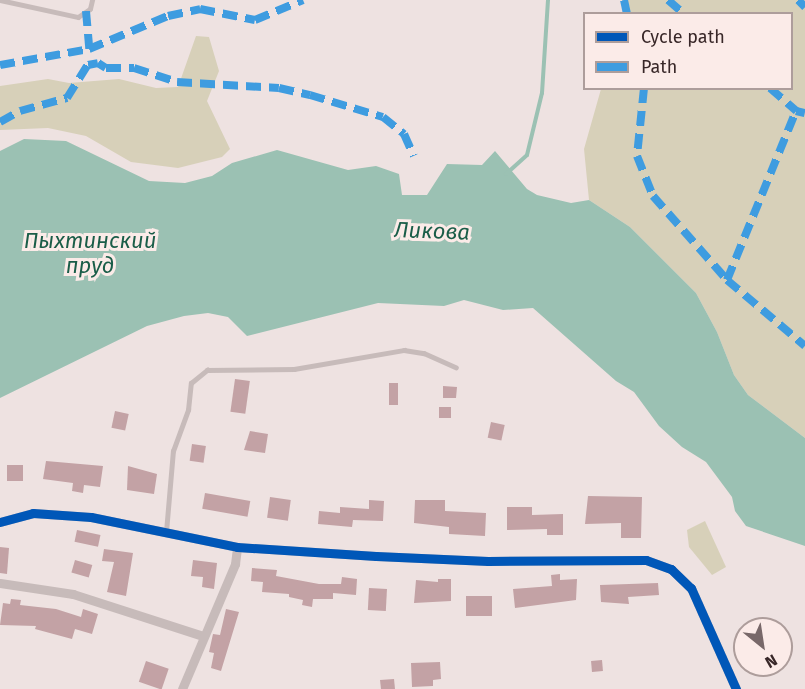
<!DOCTYPE html>
<meta charset="utf-8">
<style>
body{margin:0}
#map{position:relative;width:805px;height:689px;overflow:hidden;background:#eee2e1;font-family:"Fira Sans",sans-serif}
div>[style]{position:absolute}
.green>*{inset:0;background:#d7d0b9}
.water>*{inset:0;background:#9bc1b3}
.stream>*{height:4px;margin:-2px;padding:0 2px;transform-origin:2px;border-radius:2px;background:#9bc1b3}
.building>*{inset:0;background:#c3a2a5;transform-origin:0 0}
.lane>*{height:4.5px;margin:-2.25px;padding:0 2.25px;transform-origin:2.25px;border-radius:2.25px;background:#c7bbba}
.street>*{height:9px;margin:-4.5px;padding:0 4.5px;transform-origin:4.5px;border-radius:4.5px;background:#c7bbba}
.quiet>*{height:8px;margin-top:-4px;transform-origin:0;background:repeating-linear-gradient(90deg,#3e9ce0 0 15px,transparent 0 23px)}
.cycleway>*{height:9px;margin:-4.5px;padding:0 4.5px;transform-origin:4.5px;border-radius:4.5px;background:#0057b8}
span{translate:-50% -50%;white-space:nowrap;text-align:center;line-height:1.15;-webkit-text-stroke:6px #fbebe8;paint-order:stroke}
.water-label{font-size:22px;color:#1a5d48;font-style:italic}
.legend{position:absolute;left:583px;top:12px;width:210px;height:78px;box-sizing:border-box;background:#fbebe8;border:2px solid #ad9d9b;margin:0;padding:8px 10px;list-style:none;font-size:18px;color:#382728}
.legend li{display:flex;align-items:center;gap:12px;height:30px}
.legend b{width:30px;border:2px solid #ad9d9b}
.north{position:absolute;left:733px;top:617px;width:60px;height:60px;box-sizing:border-box;background:#fbebe8;border:2px solid #ad9d9b;border-radius:50%;rotate:150deg;font-size:16px;font-weight:700;line-height:24px;text-align:center;color:#382728}
.north::after{content:'';display:block;margin:auto;width:21px;height:27px;background:#786869;clip-path:polygon(50% 0,100% 100%,50% 72%,0 100%)}
</style>
<div id="map">
<div class="green">
<div style="clip-path:polygon(628px 0,805px 0,805px 438px,748px 395px,734px 375px,717px 332px,696px 293px,630px 227px,589px 200px,584px 149px,601px 89px,792px 88px,792px 14px,624px 13px)"></div>
<div style="clip-path:polygon(196px 36px,209px 37px,219px 71px,207px 101px,230px 149px,222px 157px,178px 168px,131px 162px,86px 136px,48px 128px,0 130px,0 86px,48px 79px,69px 83px,119px 79px,156px 88px,178px 87px)"></div>
<div style="clip-path:polygon(705px 521px,726px 567px,712px 575px,689px 547px,687px 530px)"></div>
</div>
<div class="water">
<div style="clip-path:polygon(24px 139px,66px 141px,149px 181px,185px 183px,212px 176px,232px 163px,277px 150px,348px 170px,376px 166px,399px 174px,402px 195px,427px 195px,447px 164px,482px 165px,495px 151px,527px 189px,537px 195px,571px 203px,589px 200px,630px 227px,696px 293px,717px 332px,734px 375px,748px 395px,805px 438px,805px 546px,746px 526px,735px 511px,732px 497px,706px 462px,682px 447px,659px 426px,634px 392px,616px 381px,533px 308px,503px 310px,464px 300px,444px 306px,378px 303px,247px 336px,228px 317px,208px 313px,184px 316px,147px 326px,0 398px,0 151px)"></div>
</div>
<div class="stream">
<div style="left:506px;top:174px;width:28px;rotate:-42deg"></div>
<div style="left:527px;top:155px;width:64px;rotate:-76.4deg"></div>
<div style="left:542px;top:93px;width:93px;rotate:-86.3deg"></div>
</div>
<div class="building">
<div style="left:235px;top:379px;width:15px;height:33px;rotate:8deg"></div>
<div style="left:398px;top:383px;width:22px;height:9px;rotate:90deg"></div>
<div style="clip-path:polygon(443px 386px,457px 387px,456px 398px,443px 398px)"></div>
<div style="left:439px;top:407px;width:12px;height:11px"></div>
<div style="left:115px;top:411px;width:14px;height:17px;rotate:12deg"></div>
<div style="left:491px;top:422px;width:14px;height:16px;rotate:12deg"></div>
<div style="clip-path:polygon(250px 431px,268px 434px,265px 453px,244px 450px)"></div>
<div style="left:192px;top:444px;width:14px;height:17px;rotate:8deg"></div>
<div style="clip-path:polygon(46px 461px,103px 466px,100px 487px,84px 485px,83px 493px,72px 491px,73px 483px,43px 479px)"></div>
<div style="left:7px;top:465px;width:16px;height:16px"></div>
<div style="clip-path:polygon(128px 466px,157px 474px,154px 494px,127px 490px)"></div>
<div style="left:205px;top:493px;width:46px;height:16px;rotate:10deg"></div>
<div style="clip-path:polygon(588px 496px,642px 497px,641px 538px,621px 538px,621px 523px,585px 524px)"></div>
<div style="left:270px;top:497px;width:21px;height:21px;rotate:8deg"></div>
<div style="clip-path:polygon(369px 500px,384px 501px,383px 521px,353px 520px,352px 527px,318px 524px,319px 511px,340px 513px,340px 507px,369px 509px)"></div>
<div style="clip-path:polygon(415px 500px,445px 500px,445px 511px,486px 513px,485px 536px,449px 534px,449px 527px,414px 523px)"></div>
<div style="clip-path:polygon(507px 507px,532px 507px,532px 515px,563px 514px,563px 535px,547px 535px,547px 529px,507px 530px)"></div>
<div style="left:77px;top:530px;width:24px;height:12px;rotate:12deg"></div>
<div style="clip-path:polygon(0 547px,9px 548px,7px 574px,0 573px)"></div>
<div style="clip-path:polygon(104px 549px,133px 553px,126px 596px,107px 592px,114px 562px,102px 561px)"></div>
<div style="left:75px;top:560px;width:18px;height:13px;rotate:16deg"></div>
<div style="clip-path:polygon(193px 560px,217px 563px,214px 589px,202px 587px,203px 577px,191px 576px)"></div>
<div style="clip-path:polygon(252px 568px,277px 570px,276px 576px,319px 584px,341px 584px,342px 577px,357px 579px,356px 595px,333px 593px,333px 599px,313px 599px,312px 607px,302px 605px,303px 600px,289px 597px,289px 594px,262px 592px,263px 582px,251px 581px)"></div>
<div style="clip-path:polygon(560px 574px,560px 580px,577px 579px,576px 600px,515px 608px,513px 589px,552px 586px,551px 575px)"></div>
<div style="clip-path:polygon(438px 579px,451px 579px,451px 601px,414px 603px,416px 580px,438px 582px)"></div>
<div style="clip-path:polygon(658px 583px,659px 595px,628px 597px,629px 604px,601px 602px,600px 585px)"></div>
<div style="left:369px;top:588px;width:18px;height:22px;rotate:3deg"></div>
<div style="left:492px;top:596px;width:20px;height:26px;rotate:90deg"></div>
<div style="clip-path:polygon(11px 599px,21px 600px,20px 605px,56px 609px,81px 617px,83px 609px,98px 614px,92px 634px,75px 629px,72px 639px,35px 629px,36px 626px,0 625px,3px 603px,10px 604px)"></div>
<div style="clip-path:polygon(226px 609px,239px 612px,221px 671px,211px 668px,214px 653px,209px 652px,213px 634px,220px 635px)"></div>
<div style="left:602px;top:660px;width:11px;height:11px;rotate:85deg"></div>
<div style="left:146px;top:661px;width:24px;height:22px;rotate:19deg"></div>
<div style="clip-path:polygon(440px 662px,441px 679px,433px 680px,433px 686px,412px 687px,411px 663px)"></div>
<div style="clip-path:polygon(394px 679px,395px 689px,381px 689px,380px 680px)"></div>
</div>
<div class="lane">
<div style="left:0;top:0;width:80px;rotate:12.3deg"></div>
<div style="left:78px;top:17px;width:14px;rotate:-34deg"></div>
<div style="left:90px;top:9px;width:9px;rotate:-77deg"></div>
<div style="left:166px;top:532px;width:81px;rotate:-85.1deg"></div>
<div style="left:173px;top:451px;width:44px;rotate:-69.9deg"></div>
<div style="left:188px;top:410px;width:27px;rotate:-84deg"></div>
<div style="left:191px;top:383px;width:21px;rotate:-39deg"></div>
<div style="left:207px;top:370px;width:87px;rotate:-0.7deg"></div>
<div style="left:294px;top:369px;width:112px;rotate:-9.8deg"></div>
<div style="left:404px;top:350px;width:20px;rotate:9deg"></div>
<div style="left:424px;top:353px;width:35px;rotate:24deg"></div>
</div>
<div class="street">
<div style="left:0;top:522px;width:34px;rotate:-15deg"></div>
<div style="left:33px;top:513px;width:58px;rotate:3.9deg"></div>
<div style="left:91px;top:517px;width:149px;rotate:11.6deg"></div>
<div style="left:237px;top:547px;width:139px;rotate:3.7deg"></div>
<div style="left:376px;top:556px;width:112px;rotate:2.6deg"></div>
<div style="left:488px;top:561px;width:158px;rotate:-0.4deg"></div>
<div style="left:646px;top:560px;width:27px;rotate:20deg"></div>
<div style="left:671px;top:569px;width:28px;rotate:44deg"></div>
<div style="left:691px;top:588px;width:111px;rotate:66deg"></div>
<div style="left:0;top:583px;width:74px;rotate:8.6deg"></div>
<div style="left:73px;top:594px;width:137px;rotate:17.9deg"></div>
<div style="left:182px;top:689px;width:136px;rotate:-67deg"></div>
<div style="left:235px;top:564px;width:17px;rotate:-83deg"></div>
</div>
<div class="quiet">
<div style="left:624px;top:0;width:14px;rotate:78deg"></div>
<div style="left:668px;top:0;width:21px;rotate:41deg"></div>
<div style="left:798px;top:0;width:10px;rotate:45deg"></div>
<div style="left:86px;top:11px;width:38px;rotate:85deg"></div>
<div style="left:0;top:65px;width:90px;rotate:-10.2deg"></div>
<div style="left:89px;top:49px;width:86px;rotate:-22.7deg"></div>
<div style="left:168px;top:16px;width:33px;rotate:-12deg"></div>
<div style="left:200px;top:9px;width:56px;rotate:11.3deg"></div>
<div style="left:255px;top:20px;width:52px;rotate:-22.6deg"></div>
<div style="left:644px;top:88px;width:68px;rotate:95.9deg"></div>
<div style="left:637px;top:156px;width:43px;rotate:68.2deg"></div>
<div style="left:653px;top:196px;width:112px;rotate:48.6deg"></div>
<div style="left:727px;top:280px;width:183px;rotate:-67.8deg"></div>
<div style="left:770px;top:88px;width:35px;rotate:41deg"></div>
<div style="left:796px;top:111px;width:9px;rotate:13deg"></div>
<div style="left:0;top:122px;width:23px;rotate:-29deg"></div>
<div style="left:20px;top:111px;width:49px;rotate:-15.5deg"></div>
<div style="left:67px;top:98px;width:39px;rotate:-58deg"></div>
<div style="left:88px;top:65px;width:10px;rotate:-11deg"></div>
<div style="left:98px;top:63px;width:9px;rotate:32deg"></div>
<div style="left:106px;top:68px;width:28px"></div>
<div style="left:134px;top:68px;width:45px;rotate:18deg"></div>
<div style="left:177px;top:82px;width:102px;rotate:3.4deg"></div>
<div style="left:279px;top:88px;width:32px;rotate:13deg"></div>
<div style="left:310px;top:95px;width:76px;rotate:16.8deg"></div>
<div style="left:383px;top:117px;width:27px;rotate:39deg"></div>
<div style="left:404px;top:134px;width:24px;rotate:66deg"></div>
<div style="left:727px;top:280px;width:102px;rotate:40.2deg"></div>
</div>
<div class="cycleway">
<div style="left:0;top:522px;width:34px;rotate:-15deg"></div>
<div style="left:33px;top:513px;width:58px;rotate:3.9deg"></div>
<div style="left:91px;top:517px;width:149px;rotate:11.6deg"></div>
<div style="left:237px;top:547px;width:139px;rotate:3.7deg"></div>
<div style="left:376px;top:556px;width:112px;rotate:2.6deg"></div>
<div style="left:488px;top:561px;width:158px;rotate:-0.4deg"></div>
<div style="left:646px;top:560px;width:27px;rotate:20deg"></div>
<div style="left:671px;top:569px;width:28px;rotate:44deg"></div>
<div style="left:691px;top:588px;width:111px;rotate:66deg"></div>
</div>
<div class="water-label">
<span style="left:432px;top:231px;rotate:2deg">Ликова</span>
<span style="left:90px;top:253px">Пыхтинский<br>пруд</span>
</div>
<ul class="legend">
<li><b style="height:8px;background:#0057b8"></b>Cycle path</li>
<li><b style="height:8px;background:#3e9ce0"></b>Path</li>
</ul>
<div class="north">N</div>
</div>
